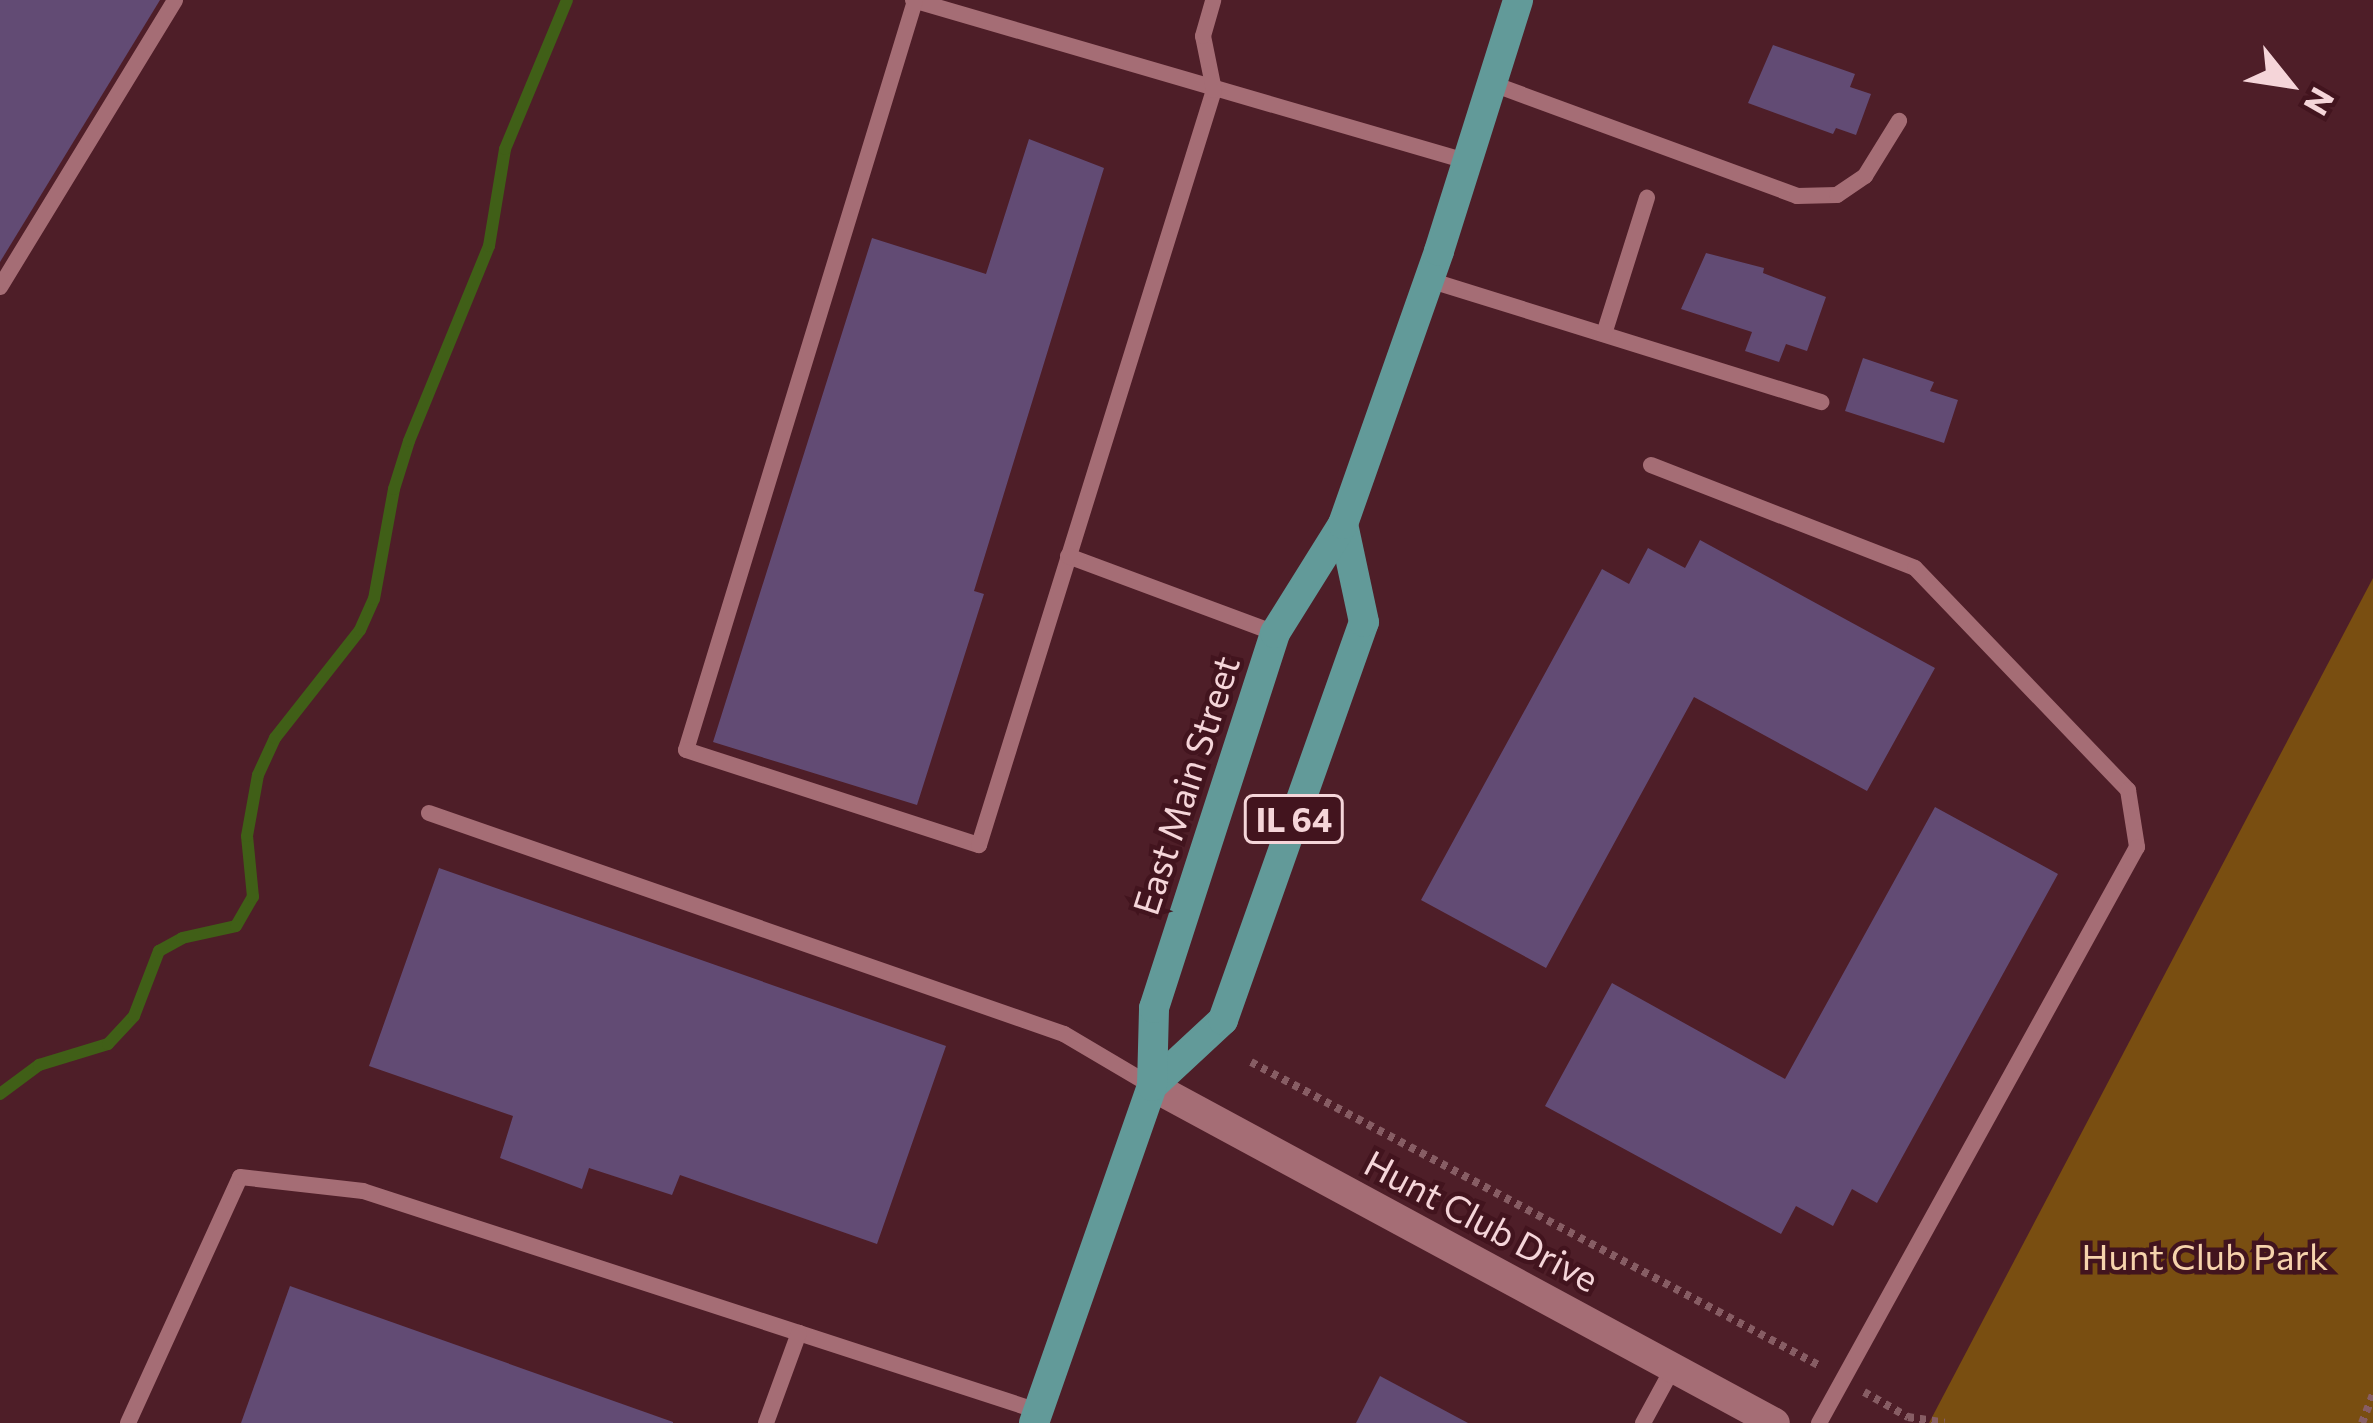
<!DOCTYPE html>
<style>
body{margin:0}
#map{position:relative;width:2373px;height:1423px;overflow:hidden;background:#4e1e28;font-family:Commissioner,sans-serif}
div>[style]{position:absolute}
.green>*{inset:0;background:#794e11}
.stream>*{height:12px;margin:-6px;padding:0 6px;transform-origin:6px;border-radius:6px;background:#405f17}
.building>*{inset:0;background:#624b74}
.path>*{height:8px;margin-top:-4px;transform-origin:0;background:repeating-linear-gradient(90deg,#875d64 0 6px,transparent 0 12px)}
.service>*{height:16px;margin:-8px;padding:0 8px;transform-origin:8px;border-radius:8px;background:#a56d75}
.minor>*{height:30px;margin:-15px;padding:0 15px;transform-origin:15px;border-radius:15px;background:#a56d75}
.primary>*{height:30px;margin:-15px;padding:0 15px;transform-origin:15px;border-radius:15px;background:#629a99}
span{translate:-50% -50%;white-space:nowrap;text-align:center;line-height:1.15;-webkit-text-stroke:9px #42141e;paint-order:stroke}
.shield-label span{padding:3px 9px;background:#42141e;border:3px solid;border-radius:9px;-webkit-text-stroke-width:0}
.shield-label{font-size:33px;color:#f5d5d9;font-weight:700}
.street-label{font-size:36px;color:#f5d5d9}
.park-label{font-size:36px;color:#f6d3ac}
.north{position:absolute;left:2229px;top:24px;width:120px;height:120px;-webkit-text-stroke:9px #42141e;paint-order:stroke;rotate:120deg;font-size:33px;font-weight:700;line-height:48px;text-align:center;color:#f5d5d9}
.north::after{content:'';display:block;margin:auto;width:42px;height:54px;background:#f5d5d9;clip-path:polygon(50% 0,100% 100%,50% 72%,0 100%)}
</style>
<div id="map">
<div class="green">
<div style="clip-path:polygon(2373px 578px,2373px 1423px,1929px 1423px,2343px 635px)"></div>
</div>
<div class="stream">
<div style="left:0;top:1094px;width:49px;rotate:-36.6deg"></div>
<div style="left:39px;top:1065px;width:72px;rotate:-16.9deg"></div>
<div style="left:108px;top:1044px;width:38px;rotate:-47deg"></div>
<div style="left:134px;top:1016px;width:70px;rotate:-69deg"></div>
<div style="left:159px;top:951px;width:26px;rotate:-29deg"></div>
<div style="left:182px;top:938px;width:55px;rotate:-12.5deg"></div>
<div style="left:236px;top:926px;width:34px;rotate:-60deg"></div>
<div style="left:253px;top:897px;width:61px;rotate:-95.6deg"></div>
<div style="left:247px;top:836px;width:62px;rotate:-79.8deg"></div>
<div style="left:258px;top:775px;width:41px;rotate:-65.3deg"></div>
<div style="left:275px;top:738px;width:137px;rotate:-51.8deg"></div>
<div style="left:360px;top:630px;width:34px;rotate:-66deg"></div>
<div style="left:374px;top:599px;width:112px;rotate:-79.7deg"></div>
<div style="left:394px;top:489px;width:50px;rotate:-72.6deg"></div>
<div style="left:409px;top:441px;width:211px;rotate:-67.7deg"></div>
<div style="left:489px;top:246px;width:98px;rotate:-80.6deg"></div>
<div style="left:505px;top:149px;width:161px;rotate:-67.4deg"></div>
</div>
<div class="building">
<div style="clip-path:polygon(0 0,160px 0,0 262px)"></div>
<div style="clip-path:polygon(1773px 45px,1855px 74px,1850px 87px,1871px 94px,1856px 135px,1836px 128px,1833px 134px,1748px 103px)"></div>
<div style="clip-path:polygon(1029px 139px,1104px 168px,974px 591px,984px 594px,917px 805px,713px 742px,872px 238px,986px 274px)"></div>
<div style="clip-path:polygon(1706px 253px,1764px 268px,1763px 273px,1826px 297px,1807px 351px,1786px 344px,1779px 362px,1745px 351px,1752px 332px,1681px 309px)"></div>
<div style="clip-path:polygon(1863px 358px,1934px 382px,1930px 391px,1958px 400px,1944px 443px,1845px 411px)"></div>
<div style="clip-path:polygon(1700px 540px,1935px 668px,1867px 791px,1694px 697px,1546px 968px,1421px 900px,1602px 569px,1629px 584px,1648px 548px,1685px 568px)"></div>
<div style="clip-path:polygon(1935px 807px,2058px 874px,1877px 1203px,1852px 1189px,1833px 1226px,1796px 1206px,1781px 1234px,1545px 1106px,1612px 983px,1785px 1079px)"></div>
<div style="clip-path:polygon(439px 868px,946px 1046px,877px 1244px,680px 1175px,672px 1195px,589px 1168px,582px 1189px,500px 1158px,513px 1116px,369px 1066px)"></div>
<div style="clip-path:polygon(290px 1286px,673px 1422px,673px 1423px,241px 1423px)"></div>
<div style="clip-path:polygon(1380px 1376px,1468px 1423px,1356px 1423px)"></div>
</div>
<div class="path">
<div style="left:1251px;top:1062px;width:645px;rotate:28.11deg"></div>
<div style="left:1864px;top:1392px;width:51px;rotate:29.6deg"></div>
<div style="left:1908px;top:1417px;width:37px;rotate:9deg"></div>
<div style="left:2362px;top:1423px;width:31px;rotate:-69deg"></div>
</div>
<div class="service">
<div style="left:913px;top:0;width:579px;rotate:16.24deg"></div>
<div style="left:915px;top:1px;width:783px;rotate:107deg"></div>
<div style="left:686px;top:750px;width:308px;rotate:18deg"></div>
<div style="left:979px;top:845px;width:791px;rotate:-72.71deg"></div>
<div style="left:1214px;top:90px;width:55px;rotate:-101.5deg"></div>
<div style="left:1203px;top:36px;width:37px;rotate:-74deg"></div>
<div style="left:1493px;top:84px;width:324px;rotate:20.2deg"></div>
<div style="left:1797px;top:196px;width:40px;rotate:-1.4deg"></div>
<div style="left:1837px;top:195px;width:34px;rotate:-34deg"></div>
<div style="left:1865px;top:176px;width:65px;rotate:-58.3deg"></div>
<div style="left:1429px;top:280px;width:411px;rotate:17.3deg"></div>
<div style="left:0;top:287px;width:336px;rotate:-58.6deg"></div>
<div style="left:1604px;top:334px;width:143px;rotate:-72.5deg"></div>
<div style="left:1651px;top:465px;width:283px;rotate:21.3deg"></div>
<div style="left:1915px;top:568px;width:308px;rotate:46.2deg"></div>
<div style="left:2128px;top:790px;width:58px;rotate:81deg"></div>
<div style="left:2137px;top:847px;width:658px;rotate:118.9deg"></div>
<div style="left:1068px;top:556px;width:221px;rotate:20.4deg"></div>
<div style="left:429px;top:813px;width:672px;rotate:19.19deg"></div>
<div style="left:1064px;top:1034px;width:102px;rotate:30.6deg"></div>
<div style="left:128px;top:1423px;width:270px;rotate:-65.5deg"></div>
<div style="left:240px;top:1177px;width:124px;rotate:6.5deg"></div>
<div style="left:363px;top:1191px;width:710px;rotate:18.05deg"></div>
<div style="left:766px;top:1423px;width:96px;rotate:-69.9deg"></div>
<div style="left:1643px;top:1423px;width:63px;rotate:-61.4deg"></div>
</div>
<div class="minor">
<div style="left:1152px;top:1086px;width:708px;rotate:28.41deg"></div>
</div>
<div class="primary">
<div style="left:1152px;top:1086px;width:97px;rotate:-42.9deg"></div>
<div style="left:1223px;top:1020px;width:422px;rotate:-70.5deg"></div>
<div style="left:1364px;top:622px;width:100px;rotate:-102.1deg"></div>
<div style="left:1034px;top:1423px;width:357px;rotate:-70.7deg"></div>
<div style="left:1152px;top:1086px;width:78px;rotate:-88.5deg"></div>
<div style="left:1154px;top:1008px;width:394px;rotate:-72.1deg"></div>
<div style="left:1275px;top:633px;width:128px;rotate:-58deg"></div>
<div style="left:1343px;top:524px;width:289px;rotate:-70.6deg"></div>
<div style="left:1439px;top:251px;width:263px;rotate:-72.5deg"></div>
</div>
<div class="shield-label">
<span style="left:1294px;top:819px">IL 64</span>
</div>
<div class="street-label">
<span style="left:1185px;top:785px;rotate:-72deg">East Main Street</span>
<span style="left:1482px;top:1220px;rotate:28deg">Hunt Club Drive</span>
</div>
<div class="park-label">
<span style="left:2205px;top:1256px">Hunt Club Park</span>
</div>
<div class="north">N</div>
</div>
